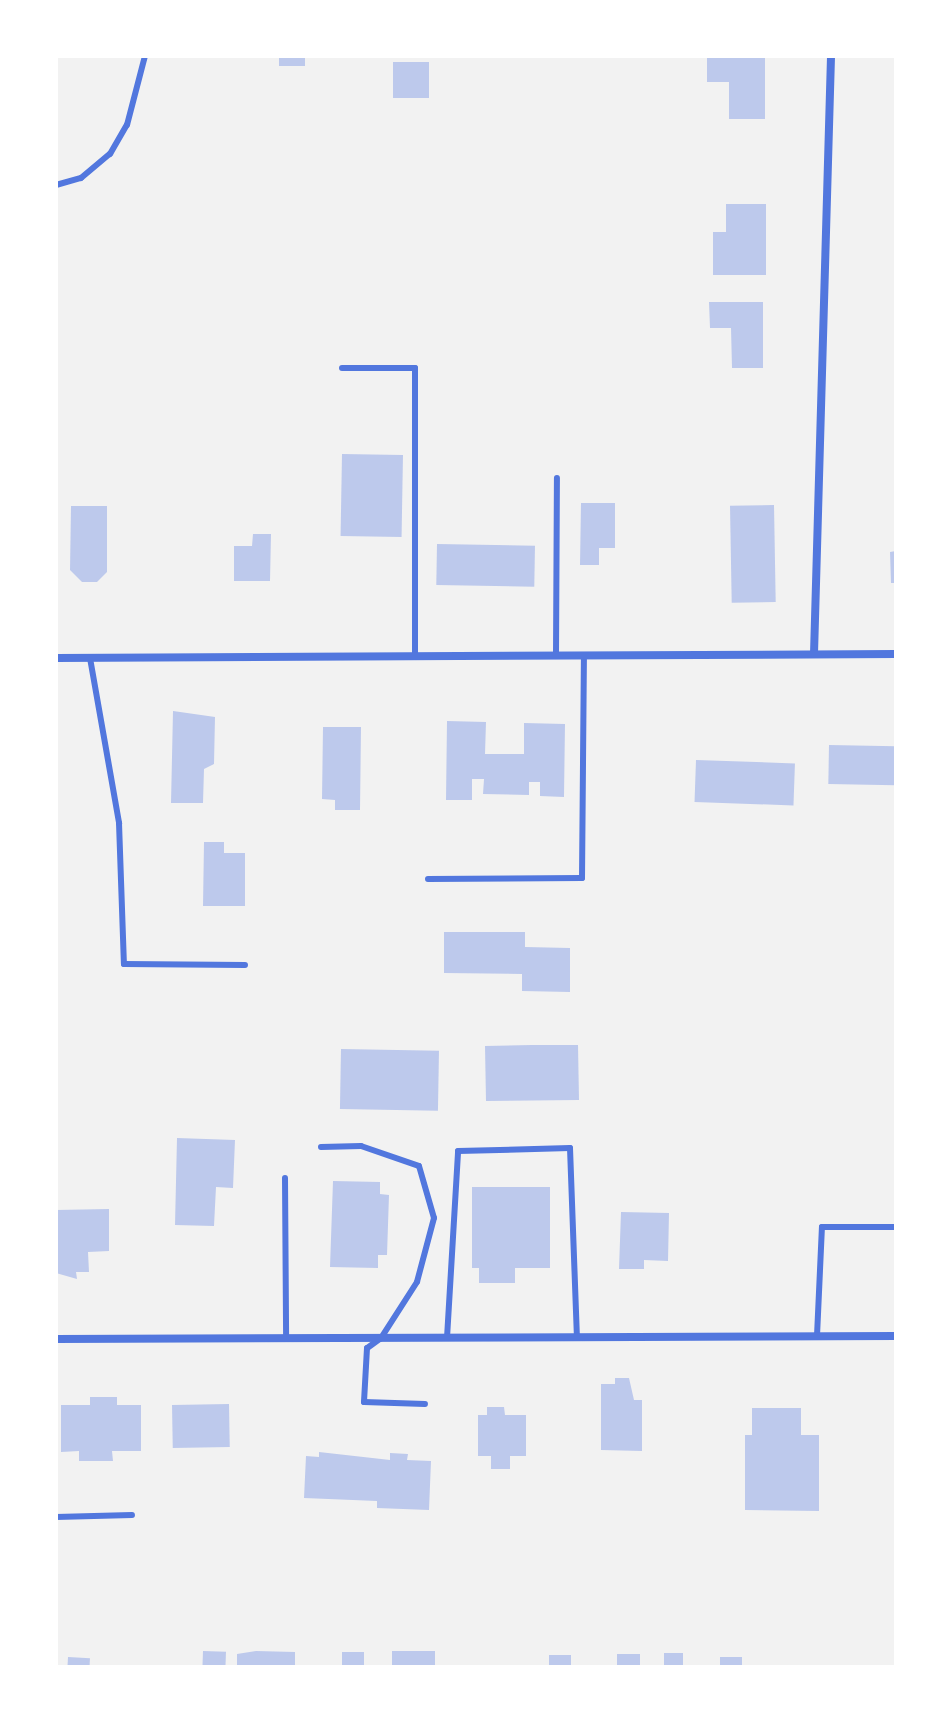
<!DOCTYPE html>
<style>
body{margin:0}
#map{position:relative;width:952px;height:1723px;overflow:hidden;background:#f2f2f2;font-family:"DM Sans",sans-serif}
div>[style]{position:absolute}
.building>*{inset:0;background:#bdc9ec;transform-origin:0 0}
.service>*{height:6px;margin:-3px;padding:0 3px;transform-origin:3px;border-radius:3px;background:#5277de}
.minor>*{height:8px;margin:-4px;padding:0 4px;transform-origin:4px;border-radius:4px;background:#5277de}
span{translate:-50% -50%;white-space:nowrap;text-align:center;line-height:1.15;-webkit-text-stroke:8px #fff;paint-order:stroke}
.frame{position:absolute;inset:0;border:58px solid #fff;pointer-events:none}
</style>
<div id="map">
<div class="building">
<div style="left:279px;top:56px;width:26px;height:10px"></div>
<div style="clip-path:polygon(707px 56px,765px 56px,765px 119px,729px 119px,729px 82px,707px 82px)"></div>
<div style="left:393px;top:62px;width:36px;height:36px"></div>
<div style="clip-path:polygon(726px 204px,766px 204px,766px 275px,713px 275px,713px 232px,726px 232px)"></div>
<div style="clip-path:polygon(709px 302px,763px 302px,763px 368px,732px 368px,731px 328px,710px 328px)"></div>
<div style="left:342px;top:454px;width:61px;height:82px;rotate:1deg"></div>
<div style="clip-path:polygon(581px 503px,615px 503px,615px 548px,599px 548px,599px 565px,580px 565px)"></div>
<div style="left:774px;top:505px;width:97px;height:44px;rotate:89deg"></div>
<div style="clip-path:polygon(71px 506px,107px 506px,107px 572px,97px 582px,82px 582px,70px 570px)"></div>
<div style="clip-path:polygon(253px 534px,271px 534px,270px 581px,234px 581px,234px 546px,252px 546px)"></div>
<div style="left:437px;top:544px;width:98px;height:41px;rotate:1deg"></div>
<div style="clip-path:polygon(896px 551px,896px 583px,891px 583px,890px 552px)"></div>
<div style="clip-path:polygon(173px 711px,215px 717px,214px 764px,204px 769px,203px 803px,171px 803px)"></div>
<div style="clip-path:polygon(447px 721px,486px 722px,485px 754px,524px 754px,524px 723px,565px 724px,564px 797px,540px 796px,540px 782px,529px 782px,529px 795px,483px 794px,484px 779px,472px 779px,472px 800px,446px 800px)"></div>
<div style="clip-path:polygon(323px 727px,361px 727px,360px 810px,335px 810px,335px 800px,322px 799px)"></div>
<div style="left:829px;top:745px;width:67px;height:39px;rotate:1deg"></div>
<div style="left:696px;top:760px;width:99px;height:42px;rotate:2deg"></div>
<div style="clip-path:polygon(204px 842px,224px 842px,224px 853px,245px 853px,245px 906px,203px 906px)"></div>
<div style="clip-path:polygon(444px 932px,525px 932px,525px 947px,570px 948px,570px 992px,522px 991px,522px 974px,444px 973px)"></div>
<div style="clip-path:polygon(532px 1045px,578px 1045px,579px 1100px,486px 1101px,485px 1046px)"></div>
<div style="left:341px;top:1049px;width:98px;height:60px;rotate:1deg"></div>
<div style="clip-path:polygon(177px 1138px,235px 1140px,233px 1188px,216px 1187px,214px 1226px,175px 1225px)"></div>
<div style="clip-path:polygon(333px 1181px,380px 1182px,380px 1194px,389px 1195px,387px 1255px,378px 1255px,378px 1268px,330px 1267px)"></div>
<div style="clip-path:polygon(472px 1187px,550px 1187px,550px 1268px,515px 1268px,515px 1283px,479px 1283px,479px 1268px,472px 1268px)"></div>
<div style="clip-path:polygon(109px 1209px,109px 1251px,88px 1252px,89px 1272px,76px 1272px,77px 1279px,56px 1273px,56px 1210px)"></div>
<div style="clip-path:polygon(621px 1212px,669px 1213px,668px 1261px,644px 1260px,644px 1269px,619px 1269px)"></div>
<div style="clip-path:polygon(615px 1378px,629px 1378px,634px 1400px,642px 1400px,642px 1451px,601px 1450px,601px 1384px,615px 1384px)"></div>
<div style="clip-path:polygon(90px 1397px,117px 1397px,117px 1405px,141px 1405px,141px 1451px,112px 1451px,113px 1461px,79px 1461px,79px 1451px,61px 1452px,61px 1405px,90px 1405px)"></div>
<div style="left:229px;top:1404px;width:43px;height:57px;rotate:89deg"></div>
<div style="clip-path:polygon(487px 1407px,504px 1407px,505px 1415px,526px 1415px,526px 1456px,510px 1456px,510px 1469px,491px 1469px,491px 1456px,478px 1456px,478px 1415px,487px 1415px)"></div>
<div style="clip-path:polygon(752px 1408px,801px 1408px,801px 1435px,819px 1435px,819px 1511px,745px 1510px,745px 1435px,752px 1435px)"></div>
<div style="clip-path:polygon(319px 1452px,390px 1460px,390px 1453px,408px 1454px,407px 1460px,431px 1461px,429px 1510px,377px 1508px,377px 1501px,304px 1498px,306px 1456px,319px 1457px)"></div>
<div style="left:203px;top:1651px;width:23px;height:16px;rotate:2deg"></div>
<div style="clip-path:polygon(256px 1651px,295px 1652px,295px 1667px,237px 1667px,237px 1654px)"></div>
<div style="left:392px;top:1651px;width:43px;height:16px"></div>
<div style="left:342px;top:1652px;width:22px;height:15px"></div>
<div style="left:664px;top:1653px;width:19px;height:14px"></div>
<div style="left:617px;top:1654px;width:23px;height:13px"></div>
<div style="left:549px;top:1655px;width:22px;height:12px"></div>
<div style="left:68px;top:1657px;width:22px;height:10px;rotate:3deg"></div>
<div style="left:720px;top:1657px;width:22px;height:10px"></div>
</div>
<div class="service">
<div style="left:56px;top:185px;width:26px;rotate:-16deg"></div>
<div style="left:81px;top:178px;width:38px;rotate:-40deg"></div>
<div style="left:110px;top:154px;width:34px;rotate:-60deg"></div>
<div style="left:127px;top:125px;width:71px;rotate:-75.4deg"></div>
<div style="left:342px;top:368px;width:73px"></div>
<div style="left:415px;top:368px;width:289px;rotate:90deg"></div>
<div style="left:556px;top:655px;width:177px;rotate:-89.7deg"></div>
<div style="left:90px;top:658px;width:168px;rotate:80deg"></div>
<div style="left:119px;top:823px;width:141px;rotate:88deg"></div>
<div style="left:124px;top:964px;width:121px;rotate:0.5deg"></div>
<div style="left:428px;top:879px;width:154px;rotate:-0.4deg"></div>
<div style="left:582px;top:878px;width:222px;rotate:-89.5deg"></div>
<div style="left:321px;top:1147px;width:40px;rotate:-1.4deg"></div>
<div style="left:361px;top:1146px;width:61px;rotate:19deg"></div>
<div style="left:419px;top:1166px;width:54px;rotate:73.9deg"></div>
<div style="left:434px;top:1218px;width:66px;rotate:104.9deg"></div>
<div style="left:417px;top:1282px;width:67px;rotate:122.7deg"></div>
<div style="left:381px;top:1338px;width:17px;rotate:144deg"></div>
<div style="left:367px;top:1348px;width:54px;rotate:93.2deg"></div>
<div style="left:364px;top:1402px;width:61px;rotate:1.9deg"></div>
<div style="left:285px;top:1178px;width:160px;rotate:89.6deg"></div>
<div style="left:817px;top:1336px;width:109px;rotate:-87.4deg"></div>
<div style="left:822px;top:1227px;width:74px"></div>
<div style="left:447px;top:1338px;width:187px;rotate:-86.6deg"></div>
<div style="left:458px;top:1151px;width:112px;rotate:-1.5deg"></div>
<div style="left:570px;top:1148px;width:189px;rotate:87.9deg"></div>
<div style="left:56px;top:1517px;width:76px;rotate:-1.5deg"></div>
</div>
<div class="minor">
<div style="left:814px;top:654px;width:598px;rotate:-88.37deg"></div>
<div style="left:56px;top:658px;width:840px;rotate:-0.27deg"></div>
<div style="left:56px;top:1339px;width:840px;rotate:-0.2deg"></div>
</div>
<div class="frame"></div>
</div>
